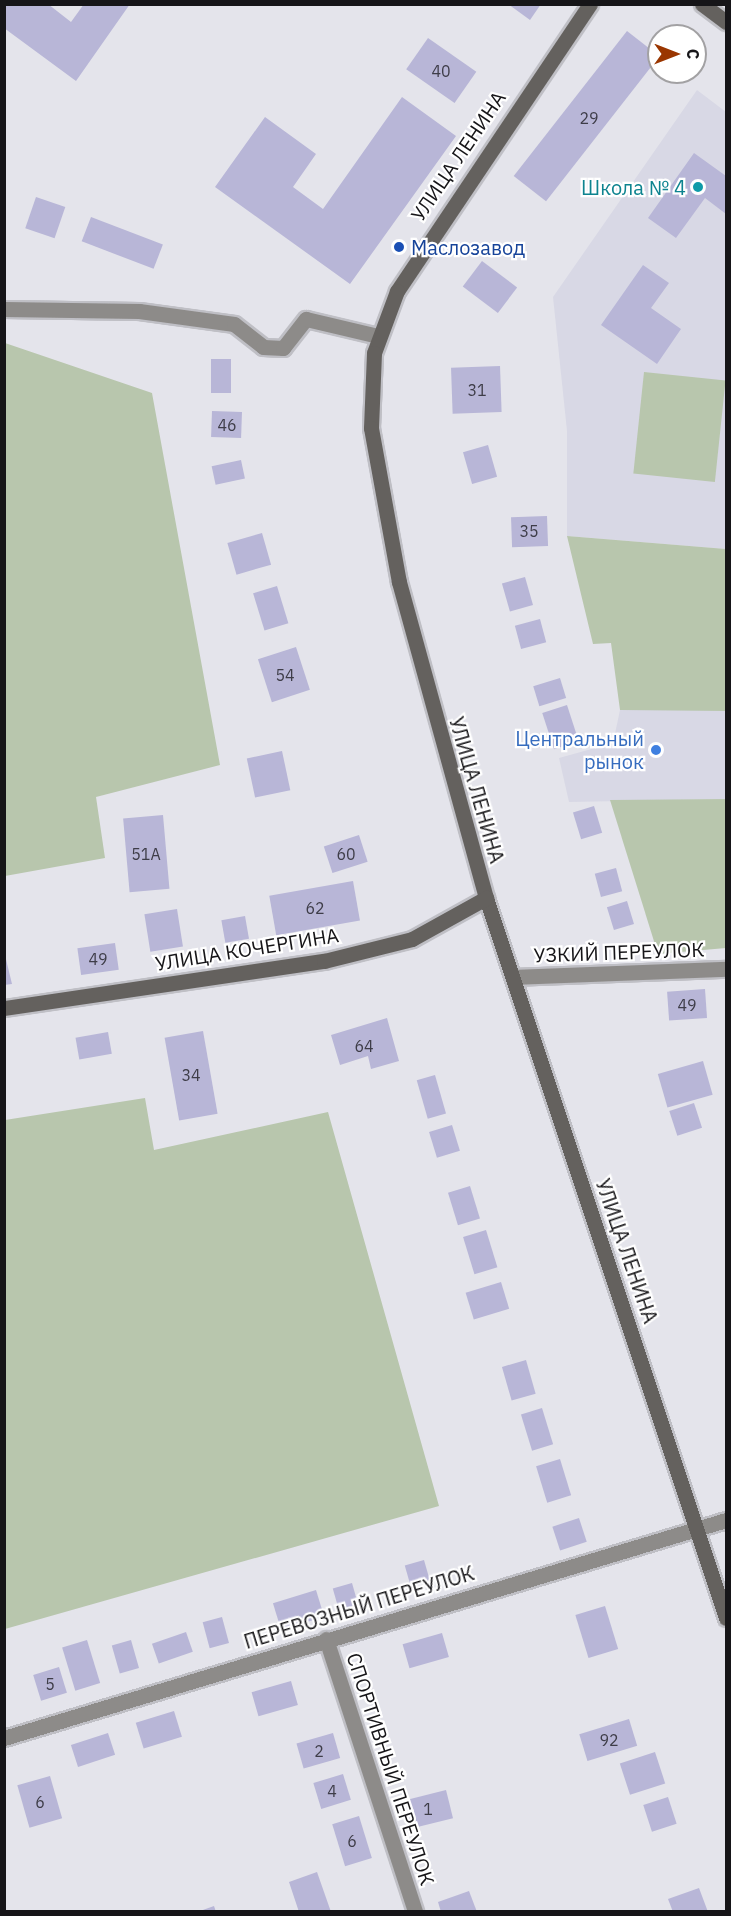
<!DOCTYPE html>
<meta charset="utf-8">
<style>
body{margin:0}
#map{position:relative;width:731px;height:1916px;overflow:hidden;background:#e4e4eb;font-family:"IBM Plex Sans",sans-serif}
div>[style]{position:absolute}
.built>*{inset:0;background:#d8d8e5}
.green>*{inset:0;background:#b8c6ad;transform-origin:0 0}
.building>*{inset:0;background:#b8b6d7;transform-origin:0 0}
.roads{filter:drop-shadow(2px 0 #bfbfc5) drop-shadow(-2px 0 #bfbfc5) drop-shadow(0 2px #bfbfc5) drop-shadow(0 -2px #bfbfc5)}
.minor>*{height:15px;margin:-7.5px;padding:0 7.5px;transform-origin:7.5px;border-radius:7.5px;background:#8d8b89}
.secondary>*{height:15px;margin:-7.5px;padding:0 7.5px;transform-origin:7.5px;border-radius:7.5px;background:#64615e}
.dots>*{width:16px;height:16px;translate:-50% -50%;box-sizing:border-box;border:3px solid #fff;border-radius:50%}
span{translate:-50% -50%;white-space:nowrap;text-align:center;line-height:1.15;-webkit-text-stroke:4.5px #fff;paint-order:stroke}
.number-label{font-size:16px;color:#3e3d48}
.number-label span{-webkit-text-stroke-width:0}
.street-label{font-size:20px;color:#161518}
.culture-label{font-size:20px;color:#0d838f}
.right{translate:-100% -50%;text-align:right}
.transit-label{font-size:20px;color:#164399}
.left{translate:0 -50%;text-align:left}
.shop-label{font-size:20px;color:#366cbe}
.frame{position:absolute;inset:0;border:6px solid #161518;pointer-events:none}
.north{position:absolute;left:647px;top:24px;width:60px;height:60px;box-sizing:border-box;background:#fff;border:2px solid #a2a1a3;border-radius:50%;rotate:90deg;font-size:16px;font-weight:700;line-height:24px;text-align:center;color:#161518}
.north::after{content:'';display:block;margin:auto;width:21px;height:27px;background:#9a3600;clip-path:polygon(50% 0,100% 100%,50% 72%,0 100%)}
</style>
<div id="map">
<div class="built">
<div style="clip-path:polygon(697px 90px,726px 112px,726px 549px,567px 536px,567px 431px,553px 297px)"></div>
<div style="clip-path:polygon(660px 708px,726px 711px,726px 799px,569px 802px,559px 758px,613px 743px,620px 710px)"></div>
</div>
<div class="green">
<div style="clip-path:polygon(5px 343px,152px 393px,220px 765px,96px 797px,105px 858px,5px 876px)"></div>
<div style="left:644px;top:372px;width:82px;height:102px;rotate:6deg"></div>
<div style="clip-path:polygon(567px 536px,726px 549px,726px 711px,620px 710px,611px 643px,593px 644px)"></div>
<div style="clip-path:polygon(726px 799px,726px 948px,658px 954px,610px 800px)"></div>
<div style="clip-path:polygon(145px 1098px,154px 1150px,328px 1112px,439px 1506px,5px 1629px,5px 1120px)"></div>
</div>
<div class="building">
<div style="clip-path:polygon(4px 4px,48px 4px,71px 22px,84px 4px,130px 4px,76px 81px,4px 28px)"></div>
<div style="clip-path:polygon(508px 4px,541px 4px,530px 20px)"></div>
<div style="left:627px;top:31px;width:41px;height:184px;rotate:38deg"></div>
<div style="left:428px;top:38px;width:59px;height:38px;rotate:35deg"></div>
<div style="clip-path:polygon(402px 97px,456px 136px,350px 284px,215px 187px,265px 117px,316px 154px,293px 187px,323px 209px)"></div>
<div style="clip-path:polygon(694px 153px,726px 176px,726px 214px,705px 198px,676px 238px,648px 218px)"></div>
<div style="left:36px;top:197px;width:31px;height:33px;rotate:19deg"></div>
<div style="left:91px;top:217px;width:77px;height:26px;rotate:21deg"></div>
<div style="left:482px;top:261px;width:44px;height:32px;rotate:37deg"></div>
<div style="clip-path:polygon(643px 265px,669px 283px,651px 308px,681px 329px,657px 364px,601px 325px)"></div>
<div style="left:211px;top:359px;width:20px;height:34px"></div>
<div style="left:500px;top:366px;width:46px;height:49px;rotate:88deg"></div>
<div style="left:212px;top:411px;width:30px;height:26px;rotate:2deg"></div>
<div style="left:488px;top:445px;width:33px;height:26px;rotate:74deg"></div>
<div style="left:241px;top:460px;width:19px;height:30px;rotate:78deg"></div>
<div style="left:547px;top:516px;width:30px;height:36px;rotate:88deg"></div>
<div style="left:262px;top:533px;width:33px;height:36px;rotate:74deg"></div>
<div style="left:525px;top:577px;width:29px;height:24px;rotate:74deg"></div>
<div style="left:277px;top:586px;width:39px;height:25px;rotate:73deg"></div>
<div style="left:540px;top:619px;width:24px;height:26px;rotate:75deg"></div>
<div style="left:296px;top:647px;width:45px;height:40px;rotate:72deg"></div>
<div style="left:560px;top:678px;width:21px;height:28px;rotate:73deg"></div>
<div style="left:567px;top:705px;width:38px;height:26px;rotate:72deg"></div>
<div style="left:282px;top:751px;width:40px;height:36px;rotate:78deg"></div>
<div style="left:594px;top:806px;width:28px;height:22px;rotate:73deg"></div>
<div style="left:163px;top:815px;width:74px;height:40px;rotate:85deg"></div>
<div style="left:359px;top:835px;width:28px;height:37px;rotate:72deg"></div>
<div style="left:616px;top:868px;width:24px;height:22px;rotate:75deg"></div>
<div style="left:353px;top:881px;width:40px;height:85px;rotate:80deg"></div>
<div style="left:627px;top:901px;width:24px;height:21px;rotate:73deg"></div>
<div style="left:177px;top:909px;width:38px;height:33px;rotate:81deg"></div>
<div style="left:245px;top:916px;width:23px;height:24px;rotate:80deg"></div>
<div style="left:115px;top:943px;width:27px;height:38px;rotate:82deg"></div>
<div style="clip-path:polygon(4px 951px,12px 984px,4px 985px)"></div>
<div style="left:705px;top:989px;width:29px;height:38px;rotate:86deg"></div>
<div style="clip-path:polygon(387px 1018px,399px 1061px,371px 1069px,368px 1056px,340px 1065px,331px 1035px)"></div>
<div style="left:203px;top:1031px;width:84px;height:39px;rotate:80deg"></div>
<div style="left:108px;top:1032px;width:22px;height:33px;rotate:80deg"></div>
<div style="left:703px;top:1061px;width:35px;height:47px;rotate:74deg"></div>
<div style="left:435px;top:1075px;width:40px;height:19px;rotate:74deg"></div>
<div style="left:694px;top:1103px;width:26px;height:26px;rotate:72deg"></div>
<div style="left:452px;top:1125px;width:27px;height:24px;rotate:73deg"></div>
<div style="left:470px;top:1186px;width:34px;height:23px;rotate:73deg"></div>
<div style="left:486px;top:1230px;width:39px;height:24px;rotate:73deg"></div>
<div style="left:501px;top:1282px;width:28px;height:37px;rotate:73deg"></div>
<div style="left:526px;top:1360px;width:35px;height:25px;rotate:74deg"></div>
<div style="left:542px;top:1408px;width:38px;height:22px;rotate:73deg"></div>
<div style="left:560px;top:1459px;width:38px;height:25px;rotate:73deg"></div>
<div style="left:579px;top:1518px;width:25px;height:28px;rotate:72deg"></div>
<div style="left:424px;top:1560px;width:22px;height:20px;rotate:74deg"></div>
<div style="left:352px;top:1583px;width:22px;height:20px;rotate:74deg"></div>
<div style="left:316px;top:1590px;width:28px;height:45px;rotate:73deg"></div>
<div style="left:605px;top:1606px;width:45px;height:31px;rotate:73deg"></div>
<div style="left:222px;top:1617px;width:27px;height:20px;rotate:75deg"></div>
<div style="left:186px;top:1632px;width:21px;height:36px;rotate:71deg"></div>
<div style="left:442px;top:1633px;width:25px;height:41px;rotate:74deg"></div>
<div style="left:87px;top:1640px;width:45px;height:26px;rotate:73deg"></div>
<div style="left:131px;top:1640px;width:29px;height:20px;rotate:74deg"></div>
<div style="left:59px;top:1667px;width:27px;height:27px;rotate:73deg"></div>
<div style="left:291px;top:1681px;width:25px;height:41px;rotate:74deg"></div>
<div style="left:174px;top:1711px;width:27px;height:40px;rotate:73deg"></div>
<div style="left:629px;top:1719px;width:28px;height:52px;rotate:73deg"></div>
<div style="left:108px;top:1733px;width:23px;height:39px;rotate:72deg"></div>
<div style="left:333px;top:1733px;width:26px;height:38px;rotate:74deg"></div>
<div style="left:655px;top:1752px;width:33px;height:37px;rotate:72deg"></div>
<div style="left:343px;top:1774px;width:27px;height:31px;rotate:73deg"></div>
<div style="left:50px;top:1776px;width:44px;height:34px;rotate:74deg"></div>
<div style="left:446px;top:1790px;width:29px;height:44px;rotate:76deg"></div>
<div style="left:668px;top:1797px;width:28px;height:26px;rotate:72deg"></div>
<div style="left:359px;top:1816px;width:44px;height:28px;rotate:73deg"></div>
<div style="clip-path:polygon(317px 1872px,331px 1912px,299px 1912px,289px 1882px)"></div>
<div style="clip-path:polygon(699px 1888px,708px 1912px,673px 1912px,668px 1899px)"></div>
<div style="clip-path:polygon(469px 1891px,477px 1912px,441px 1912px,438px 1902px)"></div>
<div style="clip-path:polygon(214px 1906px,216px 1912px,200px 1912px,200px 1911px)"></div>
</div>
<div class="roads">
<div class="minor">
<div style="left:4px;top:309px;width:135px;rotate:0.8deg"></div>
<div style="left:139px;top:311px;width:96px;rotate:7.8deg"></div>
<div style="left:234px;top:324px;width:37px;rotate:38deg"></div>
<div style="left:263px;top:347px;width:20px;rotate:3deg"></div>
<div style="left:283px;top:348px;width:37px;rotate:-52deg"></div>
<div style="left:306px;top:319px;width:74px;rotate:13.3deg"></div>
<div style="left:513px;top:977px;width:213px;rotate:-2.2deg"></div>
<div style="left:326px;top:1639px;width:287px;rotate:71.9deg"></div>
<div style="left:4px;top:1738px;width:754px;rotate:-16.8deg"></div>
</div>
<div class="secondary">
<div style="left:590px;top:4px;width:346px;rotate:123.9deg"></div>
<div style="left:397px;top:291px;width:66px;rotate:110.4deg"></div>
<div style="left:374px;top:353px;width:75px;rotate:92.3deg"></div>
<div style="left:371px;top:428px;width:157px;rotate:79.7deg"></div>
<div style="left:399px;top:582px;width:328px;rotate:74.6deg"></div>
<div style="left:486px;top:898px;width:759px;rotate:71.57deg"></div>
<div style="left:702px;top:4px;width:30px;rotate:37deg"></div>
<div style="left:4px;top:1008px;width:323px;rotate:-8.4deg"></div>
<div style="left:324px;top:961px;width:91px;rotate:-14deg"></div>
<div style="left:412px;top:939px;width:85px;rotate:-29deg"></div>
</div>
</div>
<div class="dots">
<div style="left:698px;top:187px;background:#0f9aa8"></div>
<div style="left:399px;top:247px;background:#1a4fb4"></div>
<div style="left:656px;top:750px;background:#3f7fe0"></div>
</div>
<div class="number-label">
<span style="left:441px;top:71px">40</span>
<span style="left:589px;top:118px">29</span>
<span style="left:477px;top:390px">31</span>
<span style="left:227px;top:425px">46</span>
<span style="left:529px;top:531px">35</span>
<span style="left:285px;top:675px">54</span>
<span style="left:146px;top:854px">51А</span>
<span style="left:346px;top:854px">60</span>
<span style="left:315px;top:908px">62</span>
<span style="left:98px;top:959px">49</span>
<span style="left:687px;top:1005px">49</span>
<span style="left:364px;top:1046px">64</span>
<span style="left:191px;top:1075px">34</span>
<span style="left:50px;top:1684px">5</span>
<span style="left:609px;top:1740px">92</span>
<span style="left:319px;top:1751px">2</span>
<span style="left:332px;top:1791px">4</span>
<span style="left:40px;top:1802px">6</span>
<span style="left:428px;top:1809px">1</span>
<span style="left:352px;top:1841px">6</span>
</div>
<div class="street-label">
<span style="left:458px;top:156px;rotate:-56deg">УЛИЦА ЛЕНИНА</span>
<span style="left:477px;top:790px;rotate:74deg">УЛИЦА ЛЕНИНА</span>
<span style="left:247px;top:949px;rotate:-9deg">УЛИЦА КОЧЕРГИНА</span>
<span style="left:619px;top:952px;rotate:-2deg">УЗКИЙ ПЕРЕУЛОК</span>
<span style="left:627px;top:1251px;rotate:71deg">УЛИЦА ЛЕНИНА</span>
<span style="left:359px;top:1607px;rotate:-17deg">ПЕРЕВОЗНЫЙ ПЕРЕУЛОК</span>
<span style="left:391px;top:1769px;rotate:72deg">СПОРТИВНЫЙ ПЕРЕУЛОК</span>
</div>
<div class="culture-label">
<span class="right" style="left:686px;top:187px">Школа № 4</span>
</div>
<div class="transit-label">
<span class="left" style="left:411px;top:247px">Маслозавод</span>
</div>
<div class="shop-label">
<span class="right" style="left:644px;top:750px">Центральный<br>рынок</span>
</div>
<div class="frame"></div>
<div class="north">С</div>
</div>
